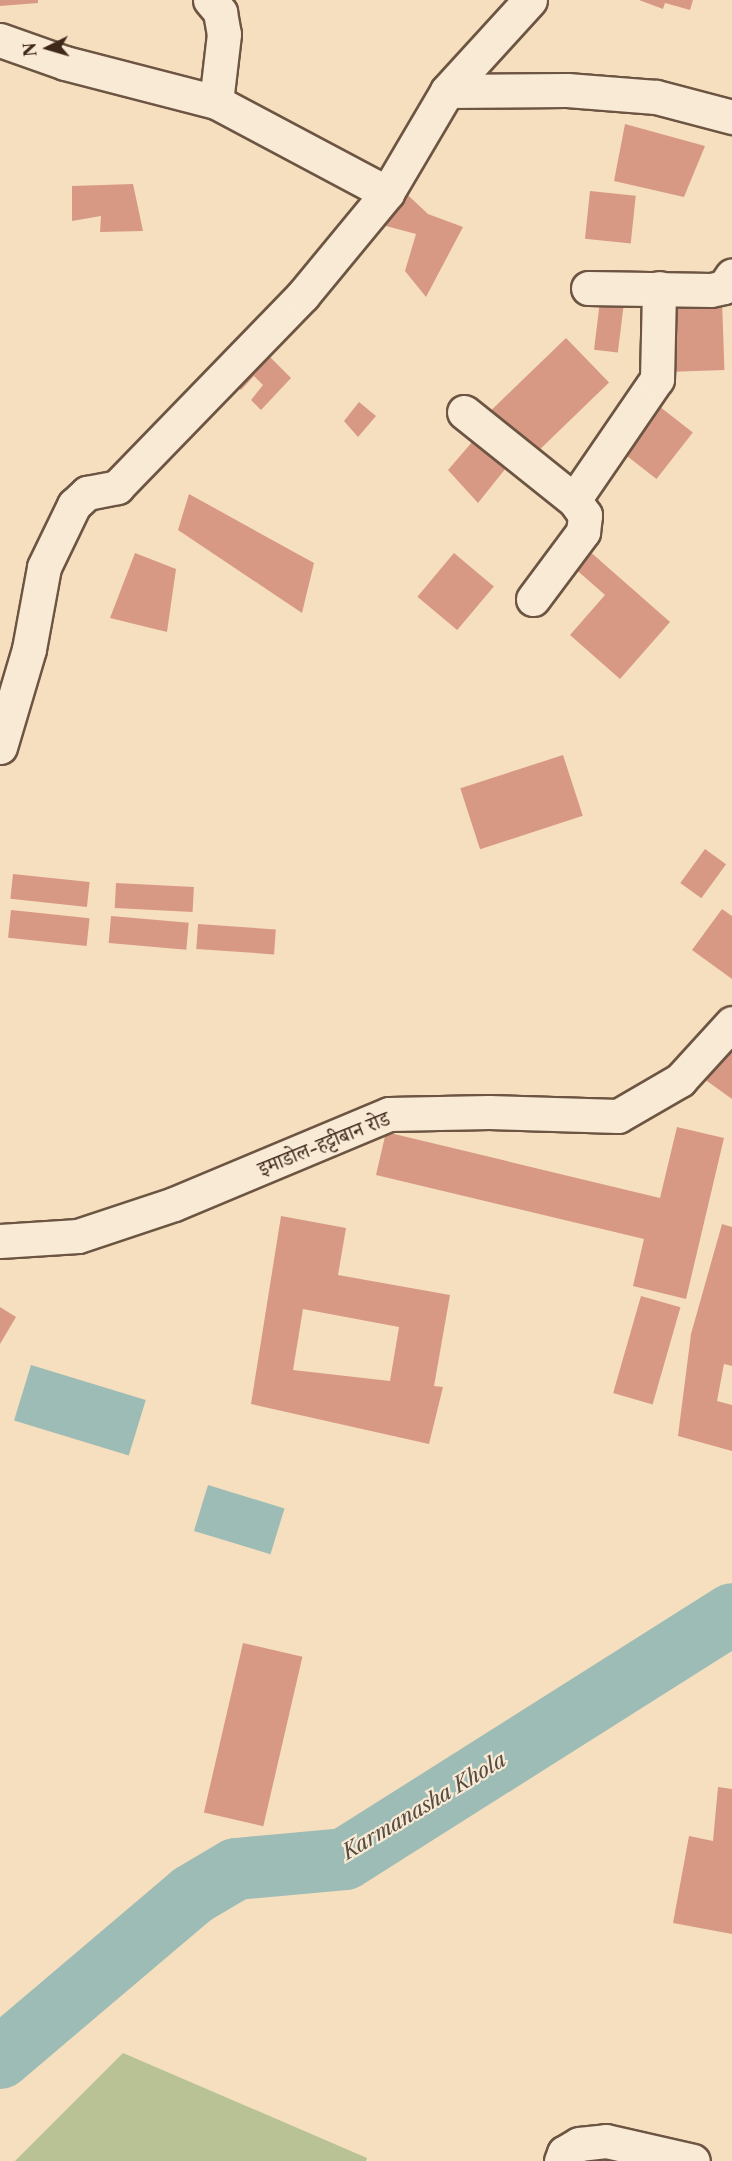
<!DOCTYPE html>
<meta charset="utf-8">
<style>
body{margin:0}
#map{position:relative;width:732px;height:2161px;overflow:hidden;background:#f6dfbe;font-family:"Libre Caslon Text","Noto Serif Devanagari",serif}
div>[style]{position:absolute}
.green>*{inset:0;background:#b8c295}
.water>*{inset:0;background:#9dbcb6;transform-origin:0 0}
.river>*{height:62px;margin:-31px;padding:0 31px;transform-origin:31px;border-radius:31px;background:#9dbcb6}
.building>*{inset:0;background:#d89984;transform-origin:0 0}
.roads{filter:drop-shadow(2px 0 #6d5543) drop-shadow(-2px 0 #6d5543) drop-shadow(0 2px #6d5543) drop-shadow(0 -2px #6d5543)}
.minor>*{height:33px;margin:-16.5px;padding:0 16.5px;transform-origin:16.5px;border-radius:16.5px;background:#f9ead5}
span{translate:-50% -50%;white-space:nowrap;text-align:center;line-height:1.15;-webkit-text-stroke:4.5px #f9ead5;paint-order:stroke}
.street-label{font-size:20px;color:#3f271a}
.water-label{font-size:21px;color:#564c41;font-style:italic}
.north{position:absolute;left:18px;top:18px;width:60px;height:60px;-webkit-text-stroke:4px #f9ead5;paint-order:stroke;rotate:265deg;font-size:16px;font-weight:700;line-height:24px;text-align:center;color:#3f271a}
.north::after{content:'';display:block;margin:auto;width:21px;height:27px;background:#3f271a;clip-path:polygon(50% 0,100% 100%,50% 72%,0 100%)}
</style>
<div id="map">
<div class="green">
<div style="clip-path:polygon(123px 2053px,367px 2158px,366px 2161px,15px 2161px)"></div>
</div>
<div class="water">
<div style="left:31px;top:1365px;width:120px;height:58px;rotate:17deg"></div>
<div style="left:208px;top:1485px;width:80px;height:48px;rotate:17deg"></div>
</div>
<div class="river">
<div style="left:0;top:2058px;width:252px;rotate:-40.3deg"></div>
<div style="left:192px;top:1895px;width:51px;rotate:-30.6deg"></div>
<div style="left:236px;top:1869px;width:109px;rotate:-5.2deg"></div>
<div style="left:345px;top:1859px;width:458px;rotate:-32.3deg"></div>
</div>
<div class="building">
<div style="clip-path:polygon(0 0,38px 0,38px 3px,0 6px)"></div>
<div style="clip-path:polygon(639px 0,693px 0,690px 10px,665px 3px,663px 9px)"></div>
<div style="clip-path:polygon(625px 124px,705px 146px,684px 197px,614px 181px)"></div>
<div style="clip-path:polygon(133px 184px,143px 231px,100px 232px,101px 216px,72px 221px,72px 186px)"></div>
<div style="clip-path:polygon(396px 184px,428px 214px,463px 227px,426px 297px,405px 271px,416px 234px,386px 226px)"></div>
<div style="left:590px;top:191px;width:46px;height:48px;rotate:6deg"></div>
<div style="left:722px;top:300px;width:70px;height:51px;rotate:88deg"></div>
<div style="left:600px;top:301px;width:24px;height:49px;rotate:7deg"></div>
<div style="left:566px;top:338px;width:62px;height:119px;rotate:46deg"></div>
<div style="clip-path:polygon(261px 348px,291px 378px,261px 410px,251px 400px,263px 385px,254px 376px,241px 390px,231px 380px)"></div>
<div style="clip-path:polygon(359px 402px,376px 416px,358px 437px,344px 421px)"></div>
<div style="left:655px;top:403px;width:48px;height:59px;rotate:38deg"></div>
<div style="clip-path:polygon(479px 434px,510px 463px,478px 503px,448px 470px)"></div>
<div style="clip-path:polygon(189px 494px,314px 563px,302px 613px,178px 530px)"></div>
<div style="clip-path:polygon(587px 549px,670px 622px,620px 679px,570px 635px,605px 595px,572px 566px)"></div>
<div style="clip-path:polygon(135px 553px,176px 569px,167px 632px,110px 618px)"></div>
<div style="left:454px;top:553px;width:52px;height:57px;rotate:40deg"></div>
<div style="left:563px;top:755px;width:64px;height:108px;rotate:72deg"></div>
<div style="left:705px;top:849px;width:26px;height:42px;rotate:36deg"></div>
<div style="left:13px;top:874px;width:77px;height:25px;rotate:6deg"></div>
<div style="left:116px;top:883px;width:78px;height:25px;rotate:3deg"></div>
<div style="clip-path:polygon(722px 909px,732px 916px,732px 979px,692px 950px)"></div>
<div style="left:11px;top:910px;width:79px;height:28px;rotate:6deg"></div>
<div style="left:111px;top:916px;width:78px;height:27px;rotate:5deg"></div>
<div style="left:198px;top:924px;width:78px;height:25px;rotate:4deg"></div>
<div style="clip-path:polygon(732px 1030px,732px 1099px,700px 1076px)"></div>
<div style="clip-path:polygon(677px 1127px,724px 1138px,686px 1299px,633px 1286px,644px 1239px,376px 1175px,386px 1132px,660px 1198px)"></div>
<div style="clip-path:polygon(evenodd,281px 1216px,346px 1228px,338px 1275px,450px 1295px,434px 1386px,443px 1387px,429px 1444px,251px 1404px,281px 1216px,303px 1309px,399px 1327px,390px 1381px,293px 1370px,303px 1309px)"></div>
<div style="clip-path:polygon(722px 1224px,732px 1227px,732px 1366px,724px 1364px,717px 1401px,732px 1405px,732px 1451px,678px 1436px,691px 1334px)"></div>
<div style="left:641px;top:1296px;width:41px;height:101px;rotate:16deg"></div>
<div style="clip-path:polygon(0 1307px,16px 1317px,0 1344px)"></div>
<div style="left:243px;top:1643px;width:61px;height:174px;rotate:13deg"></div>
<div style="clip-path:polygon(718px 1787px,732px 1789px,732px 1934px,673px 1923px,689px 1836px,713px 1841px)"></div>
</div>
<div class="roads">
<div class="minor">
<div style="left:210px;top:0;width:16px;rotate:50deg"></div>
<div style="left:220px;top:12px;width:22px;rotate:80deg"></div>
<div style="left:224px;top:34px;width:68px;rotate:96.7deg"></div>
<div style="left:0;top:40px;width:69px;rotate:19.5deg"></div>
<div style="left:65px;top:63px;width:156px;rotate:14.5deg"></div>
<div style="left:216px;top:102px;width:194px;rotate:28deg"></div>
<div style="left:387px;top:193px;width:118px;rotate:-59.5deg"></div>
<div style="left:447px;top:91px;width:123px;rotate:-47.6deg"></div>
<div style="left:447px;top:91px;width:120px;rotate:-0.5deg"></div>
<div style="left:567px;top:90px;width:89px;rotate:4.5deg"></div>
<div style="left:656px;top:97px;width:79px;rotate:14.7deg"></div>
<div style="left:588px;top:288px;width:123px;rotate:0.9deg"></div>
<div style="left:711px;top:290px;width:13px;rotate:-13deg"></div>
<div style="left:724px;top:287px;width:14px;rotate:-56deg"></div>
<div style="left:464px;top:412px;width:141px;rotate:38.7deg"></div>
<div style="left:533px;top:599px;width:84px;rotate:-53.3deg"></div>
<div style="left:583px;top:532px;width:17px;rotate:-83deg"></div>
<div style="left:585px;top:515px;width:19px;rotate:-126deg"></div>
<div style="left:574px;top:500px;width:147px;rotate:-55.6deg"></div>
<div style="left:657px;top:379px;width:91px;rotate:-88.7deg"></div>
<div style="left:0;top:747px;width:102px;rotate:-73.5deg"></div>
<div style="left:29px;top:649px;width:83px;rotate:-79.6deg"></div>
<div style="left:44px;top:567px;width:69px;rotate:-64.2deg"></div>
<div style="left:74px;top:505px;width:18px;rotate:-43deg"></div>
<div style="left:87px;top:493px;width:31px;rotate:-11deg"></div>
<div style="left:117px;top:487px;width:267px;rotate:-45.9deg"></div>
<div style="left:303px;top:295px;width:132px;rotate:-50.5deg"></div>
<div style="left:0;top:1241px;width:78px;rotate:-3.7deg"></div>
<div style="left:78px;top:1236px;width:101px;rotate:-18.4deg"></div>
<div style="left:174px;top:1204px;width:233px;rotate:-22.7deg"></div>
<div style="left:389px;top:1114px;width:100px;rotate:-1.1deg"></div>
<div style="left:489px;top:1112px;width:129px;rotate:1.8deg"></div>
<div style="left:618px;top:1116px;width:72px;rotate:-30.1deg"></div>
<div style="left:680px;top:1080px;width:77px;rotate:-47.6deg"></div>
<div style="left:561px;top:2161px;width:9px;rotate:-69deg"></div>
<div style="left:564px;top:2153px;width:17px;rotate:-31deg"></div>
<div style="left:579px;top:2144px;width:27px;rotate:-6deg"></div>
<div style="left:606px;top:2141px;width:89px;rotate:12.9deg"></div>
</div>
</div>
<div class="street-label">
<span style="left:324px;top:1144px;rotate:-22deg">इमाडोल-हट्टीबान रोड</span>
</div>
<div class="water-label">
<span style="left:424px;top:1806px;rotate:-31deg">Karmanasha Khola</span>
</div>
<div class="north">N</div>
</div>
